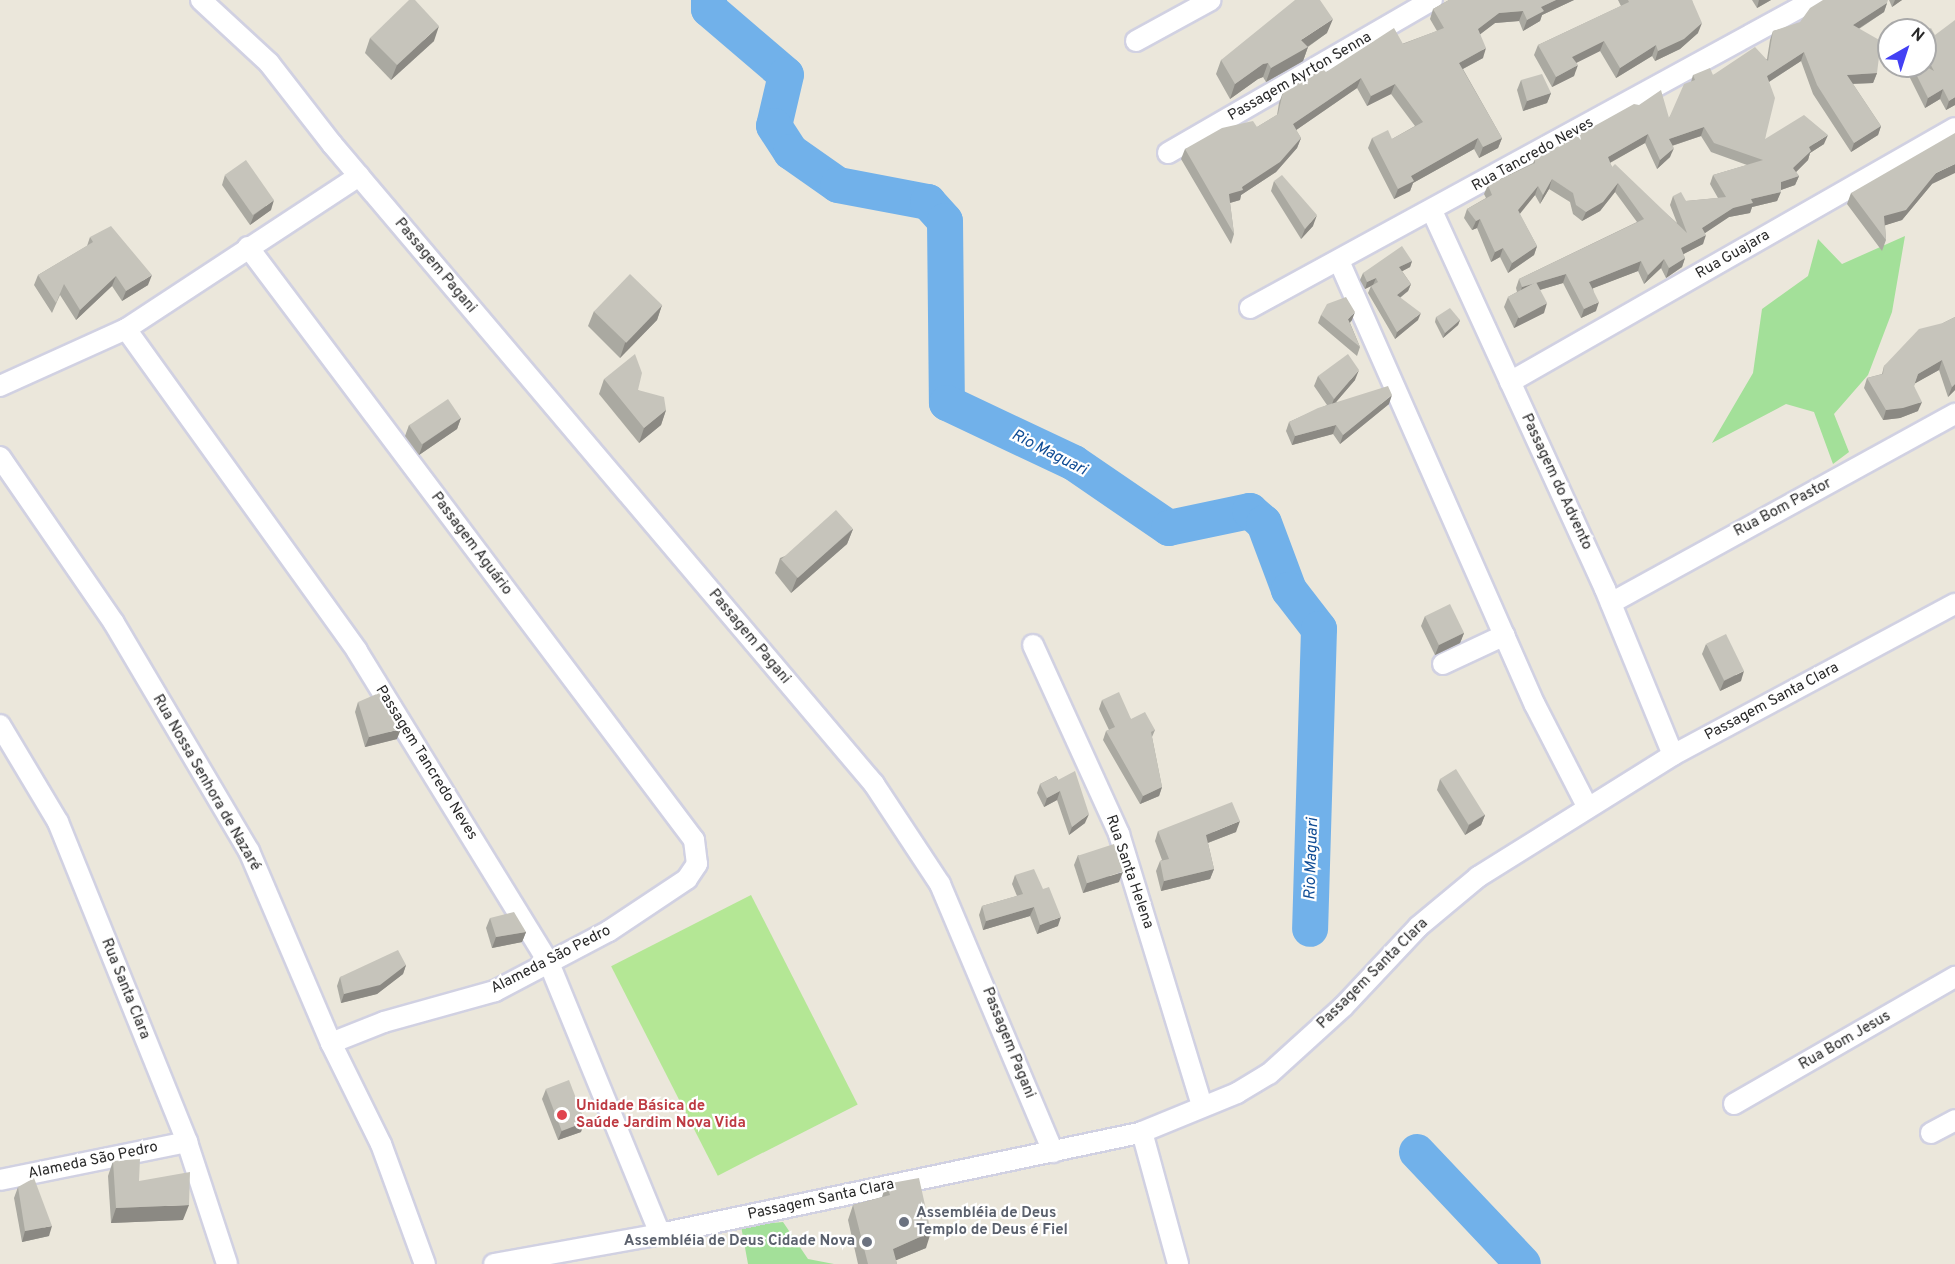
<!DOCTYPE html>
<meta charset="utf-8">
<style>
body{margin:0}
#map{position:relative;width:1955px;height:1264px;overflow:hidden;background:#ebe7db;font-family:Overpass,sans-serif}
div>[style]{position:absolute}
.green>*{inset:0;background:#a3e099}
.pitch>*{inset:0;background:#b4e795;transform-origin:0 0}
.river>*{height:36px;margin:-18px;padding:0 18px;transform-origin:18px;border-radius:18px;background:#71b1ea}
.roads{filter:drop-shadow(2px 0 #d1d1e2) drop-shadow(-2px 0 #d1d1e2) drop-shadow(0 2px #d1d1e2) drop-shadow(0 -2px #d1d1e2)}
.minor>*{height:20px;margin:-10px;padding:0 10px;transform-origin:10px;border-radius:10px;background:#fff}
.wall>*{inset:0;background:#aaa9a1}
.shaded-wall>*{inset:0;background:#8b8983}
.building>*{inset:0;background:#c6c4bb;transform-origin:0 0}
.dots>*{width:16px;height:16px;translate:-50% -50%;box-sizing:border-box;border:3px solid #fff;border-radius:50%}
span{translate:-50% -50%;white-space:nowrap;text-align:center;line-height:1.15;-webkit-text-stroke:4.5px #fff;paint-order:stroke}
.street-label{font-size:15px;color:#292929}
.health-label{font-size:15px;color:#be3a42;font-weight:700}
.left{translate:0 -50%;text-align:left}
.worship-label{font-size:15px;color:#5b616d;font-weight:700}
.right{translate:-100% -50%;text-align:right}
.water-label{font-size:16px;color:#114d95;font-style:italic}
.north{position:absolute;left:1877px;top:18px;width:60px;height:60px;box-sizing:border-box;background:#fff;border:2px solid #a9a9a9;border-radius:50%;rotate:39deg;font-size:16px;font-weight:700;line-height:24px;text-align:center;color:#292929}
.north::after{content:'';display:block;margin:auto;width:21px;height:27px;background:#4340f4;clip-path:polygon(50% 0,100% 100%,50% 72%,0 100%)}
</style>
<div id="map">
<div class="green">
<div style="clip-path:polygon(1905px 236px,1892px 312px,1868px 375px,1834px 414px,1849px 452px,1833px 464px,1814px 412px,1786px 404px,1712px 443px,1753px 373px,1762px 309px,1808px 276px,1818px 239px,1842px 264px)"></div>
<div style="clip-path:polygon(783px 1222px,808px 1259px,834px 1264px,748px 1264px,741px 1226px)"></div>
</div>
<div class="pitch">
<div style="left:751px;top:895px;width:235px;height:157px;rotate:63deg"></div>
</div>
<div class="river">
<div style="left:709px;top:0;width:9px;rotate:90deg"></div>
<div style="left:709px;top:9px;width:101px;rotate:40.6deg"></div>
<div style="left:786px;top:75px;width:52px;rotate:103.2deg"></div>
<div style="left:774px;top:126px;width:31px;rotate:57deg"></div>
<div style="left:791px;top:152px;width:57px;rotate:35.1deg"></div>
<div style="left:838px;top:185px;width:92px;rotate:10.7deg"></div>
<div style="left:928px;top:202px;width:25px;rotate:48deg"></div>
<div style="left:945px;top:221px;width:182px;rotate:89.4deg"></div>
<div style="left:947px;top:403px;width:140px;rotate:25.3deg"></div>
<div style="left:1074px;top:463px;width:115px;rotate:34.4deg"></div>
<div style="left:1169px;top:528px;width:83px;rotate:-11.9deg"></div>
<div style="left:1250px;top:511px;width:18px;rotate:41deg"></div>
<div style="left:1264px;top:523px;width:72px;rotate:69.5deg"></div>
<div style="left:1289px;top:590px;width:49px;rotate:52.4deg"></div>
<div style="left:1319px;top:629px;width:300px;rotate:91.7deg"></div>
<div style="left:1417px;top:1152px;width:154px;rotate:46.6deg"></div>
</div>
<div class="roads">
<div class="minor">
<div style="left:201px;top:0;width:93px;rotate:42.8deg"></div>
<div style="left:269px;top:63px;width:103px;rotate:52.1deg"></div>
<div style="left:332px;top:144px;width:839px;rotate:49.74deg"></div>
<div style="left:874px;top:784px;width:120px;rotate:56.6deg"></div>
<div style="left:940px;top:884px;width:291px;rotate:67.1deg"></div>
<div style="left:1136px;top:41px;width:85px;rotate:-28.7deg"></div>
<div style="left:1168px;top:153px;width:305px;rotate:-30.1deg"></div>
<div style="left:1432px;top:211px;width:416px;rotate:65.4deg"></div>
<div style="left:1605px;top:589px;width:179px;rotate:67.7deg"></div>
<div style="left:248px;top:247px;width:742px;rotate:53.05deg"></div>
<div style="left:694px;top:840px;width:24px;rotate:83deg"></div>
<div style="left:697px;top:864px;width:18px;rotate:124deg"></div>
<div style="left:687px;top:879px;width:94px;rotate:146.3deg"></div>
<div style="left:609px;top:931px;width:129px;rotate:152.2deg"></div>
<div style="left:495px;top:991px;width:115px;rotate:164.4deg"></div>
<div style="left:384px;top:1022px;width:57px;rotate:158.4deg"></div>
<div style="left:1339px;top:261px;width:485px;rotate:66.2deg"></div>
<div style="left:1535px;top:705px;width:114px;rotate:62.8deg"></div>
<div style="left:1250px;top:308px;width:643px;rotate:-28.64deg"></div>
<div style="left:126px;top:329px;width:396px;rotate:54.3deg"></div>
<div style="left:357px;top:651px;width:366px;rotate:58.4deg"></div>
<div style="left:549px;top:963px;width:293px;rotate:67.7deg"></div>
<div style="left:1510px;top:382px;width:512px;rotate:-29.72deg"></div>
<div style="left:0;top:386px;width:138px;rotate:-24.3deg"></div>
<div style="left:126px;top:329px;width:279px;rotate:-33.3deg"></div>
<div style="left:0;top:457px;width:201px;rotate:55.5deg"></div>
<div style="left:114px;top:623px;width:265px;rotate:59.4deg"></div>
<div style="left:249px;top:851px;width:209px;rotate:66.9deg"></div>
<div style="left:331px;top:1043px;width:113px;rotate:63.7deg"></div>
<div style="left:381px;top:1144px;width:128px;rotate:69.9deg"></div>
<div style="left:1611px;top:603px;width:393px;rotate:-28.8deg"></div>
<div style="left:1033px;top:645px;width:208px;rotate:65.5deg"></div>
<div style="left:1119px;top:834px;width:284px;rotate:73deg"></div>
<div style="left:1443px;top:664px;width:68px;rotate:-25.1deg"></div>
<div style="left:0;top:725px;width:113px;rotate:59.1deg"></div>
<div style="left:58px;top:822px;width:345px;rotate:68deg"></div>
<div style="left:187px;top:1142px;width:128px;rotate:71.8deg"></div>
<div style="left:1734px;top:1104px;width:255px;rotate:-29.9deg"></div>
<div style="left:1142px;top:1132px;width:137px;rotate:74.7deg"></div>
<div style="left:1931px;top:1133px;width:27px;rotate:-28deg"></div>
<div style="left:0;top:1180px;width:191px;rotate:-11.5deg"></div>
<div style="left:494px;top:1264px;width:169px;rotate:-10.2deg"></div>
<div style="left:660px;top:1234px;width:493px;rotate:-11.9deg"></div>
<div style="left:1142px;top:1132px;width:103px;rotate:-22.3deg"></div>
<div style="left:1237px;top:1093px;width:37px;rotate:-31deg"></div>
<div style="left:1269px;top:1074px;width:100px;rotate:-42.2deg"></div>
<div style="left:1343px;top:1007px;width:110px;rotate:-46.8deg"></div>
<div style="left:1418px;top:927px;width:78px;rotate:-39.8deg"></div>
<div style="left:1478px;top:877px;width:230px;rotate:-32deg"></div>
<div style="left:1673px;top:755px;width:320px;rotate:-28.2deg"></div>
</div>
</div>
<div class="wall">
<div style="clip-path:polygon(1449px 0,1574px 0,1542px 15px,1540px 21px,1523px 31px,1519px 21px,1495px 23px,1480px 34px,1483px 58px,1463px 69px,1502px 138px,1498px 148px,1479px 158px,1474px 149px,1413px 183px,1410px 191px,1394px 199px,1368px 148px,1372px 138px,1392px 139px,1415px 126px,1391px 94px,1367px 106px,1357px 88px,1296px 130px,1301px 138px,1297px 148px,1276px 172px,1241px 195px,1240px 200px,1230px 203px,1234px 234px,1231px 244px,1181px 159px,1185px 149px,1257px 127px,1277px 115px,1279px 103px,1283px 92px,1326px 72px,1437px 31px,1430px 19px,1433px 9px)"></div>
<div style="clip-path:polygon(1618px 0,1692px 0,1698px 33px,1680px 49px,1655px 61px,1652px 56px,1616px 78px,1600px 51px,1576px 63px,1574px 76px,1552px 87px,1534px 55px,1538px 45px,1621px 6px)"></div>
<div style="clip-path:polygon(1752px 0,1771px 0,1757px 8px)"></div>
<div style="clip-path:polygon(1889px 0,1902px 0,1892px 7px)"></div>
<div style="clip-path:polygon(evenodd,1887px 3px,1884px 12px,1859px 29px,1877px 73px,1873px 83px,1853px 84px,1881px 126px,1878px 135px,1851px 152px,1813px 94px,1801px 61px,1769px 82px,1765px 139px,1824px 144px,1810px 153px,1808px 160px,1796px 172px,1799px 176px,1795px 185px,1781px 190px,1777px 201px,1752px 207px,1750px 213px,1729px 217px,1705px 233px,1703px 244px,1683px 254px,1685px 258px,1682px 267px,1666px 278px,1661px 268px,1644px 284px,1638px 271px,1593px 288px,1596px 311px,1581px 318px,1563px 283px,1540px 290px,1544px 313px,1514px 328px,1504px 307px,1508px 297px,1517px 292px,1516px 288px,1519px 279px,1637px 222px,1615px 192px,1600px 211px,1582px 221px,1573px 214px,1570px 202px,1549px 189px,1540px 204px,1535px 195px,1519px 213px,1537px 246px,1534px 255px,1508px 273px,1500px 257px,1491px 262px,1477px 228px,1472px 230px,1464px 218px,1467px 209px,1486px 198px,1484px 194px,1488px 185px,1533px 163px,1535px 159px,1669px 118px,1691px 82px,1693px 75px,1713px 75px,1767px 59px,1770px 40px,1773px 31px,1887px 3px,1701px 136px,1711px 152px,1747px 165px,1713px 175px,1710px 184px,1718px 198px,1686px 201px,1673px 196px,1670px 205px,1677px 223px,1612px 167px,1610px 163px,1645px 143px,1657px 169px,1670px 157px,1672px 146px,1701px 136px)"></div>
<div style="clip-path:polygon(1925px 31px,1955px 105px,1946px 110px,1940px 99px,1925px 108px,1904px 66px,1925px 66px)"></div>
<div style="clip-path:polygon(1327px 33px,1308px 47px,1303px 61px,1266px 82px,1263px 77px,1258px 79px,1230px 99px,1216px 74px,1221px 60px)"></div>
<div style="clip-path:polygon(370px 38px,434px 41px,391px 80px,365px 53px)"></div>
<div style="clip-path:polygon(1521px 80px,1551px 93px,1547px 103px,1523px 111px,1517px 90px)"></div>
<div style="clip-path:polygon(225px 175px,271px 210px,250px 225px,222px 185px)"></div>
<div style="clip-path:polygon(1274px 181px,1313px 226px,1301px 239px,1271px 191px)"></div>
<div style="clip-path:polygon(1932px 184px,1902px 220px,1885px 225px,1886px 240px,1882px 251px,1847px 204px,1851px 193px)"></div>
<div style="clip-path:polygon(90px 237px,148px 285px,122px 301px,112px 286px,76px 320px,60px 295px,52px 313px,34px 285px,38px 275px,87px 246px)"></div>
<div style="clip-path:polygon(1412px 261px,1410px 267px,1402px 271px,1411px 284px,1408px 291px,1400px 298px,1418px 320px,1395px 339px,1368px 293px,1371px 286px,1365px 289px,1360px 280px,1363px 273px)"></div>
<div style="clip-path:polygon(662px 305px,657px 320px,620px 358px,588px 326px,594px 311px)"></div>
<div style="clip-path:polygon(1321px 315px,1352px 320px,1350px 323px,1360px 347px,1357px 356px,1318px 323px)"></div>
<div style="clip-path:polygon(1436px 317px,1460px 320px,1458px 325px,1443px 338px,1435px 322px)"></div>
<div style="clip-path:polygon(1955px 317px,1955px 390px,1948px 397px,1939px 370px,1915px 383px,1914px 386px,1918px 411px,1900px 418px,1883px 420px,1864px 388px,1867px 378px,1882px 374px,1884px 366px,1943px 323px)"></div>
<div style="clip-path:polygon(1318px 376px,1355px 380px,1336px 402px,1389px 404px,1340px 444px,1333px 434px,1292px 445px,1286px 431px,1289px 422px,1327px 405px,1314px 386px)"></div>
<div style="clip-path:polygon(604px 379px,638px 390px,666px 410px,661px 425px,639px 443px,599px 394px)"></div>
<div style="clip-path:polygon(461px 418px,457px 429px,419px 455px,405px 436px,409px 425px)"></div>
<div style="clip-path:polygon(853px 529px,847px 544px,791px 593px,775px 573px,780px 558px)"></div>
<div style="clip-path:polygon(1425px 616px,1464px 633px,1460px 643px,1435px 655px,1421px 626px)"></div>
<div style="clip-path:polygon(1706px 644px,1741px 681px,1720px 691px,1702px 654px)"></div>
<div style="clip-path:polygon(1102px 700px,1131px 719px,1155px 730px,1152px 737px,1162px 787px,1159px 796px,1140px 804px,1103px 740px,1106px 731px,1109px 730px,1099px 709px)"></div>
<div style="clip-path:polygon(358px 702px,397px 739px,365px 747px,355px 712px)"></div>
<div style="clip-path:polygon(1056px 776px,1085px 823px,1069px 835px,1057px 800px,1044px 807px,1037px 793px,1040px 784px)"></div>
<div style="clip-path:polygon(1440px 779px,1485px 815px,1481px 825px,1465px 835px,1437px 790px)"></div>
<div style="clip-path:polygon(1158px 831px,1236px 832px,1208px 843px,1214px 869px,1210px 879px,1161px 891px,1156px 871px,1160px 861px,1162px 860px,1155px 841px)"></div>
<div style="clip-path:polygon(1078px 855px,1119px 882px,1083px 893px,1074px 865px)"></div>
<div style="clip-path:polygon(1015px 875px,1058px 926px,1037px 934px,1030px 916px,983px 930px,979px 915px,982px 906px,1017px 896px,1012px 884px)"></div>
<div style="clip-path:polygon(490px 918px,526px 932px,522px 942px,492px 948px,486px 928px)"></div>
<div style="clip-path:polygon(406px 965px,403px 974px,377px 994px,341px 1003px,337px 986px,340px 977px)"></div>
<div style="clip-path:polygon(546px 1089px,581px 1132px,558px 1140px,542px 1099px)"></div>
<div style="clip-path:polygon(113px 1161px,139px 1181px,183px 1220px,111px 1223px,108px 1176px)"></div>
<div style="clip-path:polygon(886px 1184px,926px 1248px,896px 1260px,897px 1264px,858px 1264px,848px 1220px,853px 1205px,882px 1197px)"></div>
<div style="clip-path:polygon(18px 1187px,49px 1236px,22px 1242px,14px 1198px)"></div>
</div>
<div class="shaded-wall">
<div style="clip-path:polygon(1556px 0,1574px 0,1542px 15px,1540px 21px,1523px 31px,1527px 20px,1541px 7px)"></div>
<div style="clip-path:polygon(1759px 0,1771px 0,1757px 8px)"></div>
<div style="clip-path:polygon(1895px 0,1902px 0,1892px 7px)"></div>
<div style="clip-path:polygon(1887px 3px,1884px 12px,1850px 34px,1853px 25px)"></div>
<div style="clip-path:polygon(1523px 11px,1519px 21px,1495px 23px,1474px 39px,1478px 29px,1499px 13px)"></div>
<div style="clip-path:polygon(1333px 19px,1327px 33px,1307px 47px,1308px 47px,1303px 61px,1266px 82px,1271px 68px,1301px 40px)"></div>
<div style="clip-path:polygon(1702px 23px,1698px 33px,1680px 49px,1655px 61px,1658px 51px)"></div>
<div style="clip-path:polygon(439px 26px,434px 41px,391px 80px,397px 65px)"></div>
<div style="clip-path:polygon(1604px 41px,1600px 51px,1568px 67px,1572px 57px)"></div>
<div style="clip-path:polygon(1656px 45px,1652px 56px,1616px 78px,1620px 68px)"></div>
<div style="clip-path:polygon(1486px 48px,1483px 58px,1455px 73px,1459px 63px)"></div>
<div style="clip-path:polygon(1804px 52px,1801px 61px,1764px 85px,1767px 76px)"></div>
<div style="clip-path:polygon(1268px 63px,1263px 77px,1258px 79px,1230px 99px,1235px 84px,1263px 64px)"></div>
<div style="clip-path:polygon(1578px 65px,1574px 76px,1552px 87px,1556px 77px)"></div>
<div style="clip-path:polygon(1877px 73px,1873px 83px,1844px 84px,1847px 75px)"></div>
<div style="clip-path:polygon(1361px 78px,1357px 88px,1289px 135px,1293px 124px)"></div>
<div style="clip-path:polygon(1395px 84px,1391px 94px,1367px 106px,1371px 96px)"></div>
<div style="clip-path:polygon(1943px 89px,1940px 99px,1925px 108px,1928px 98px)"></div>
<div style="clip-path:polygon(1551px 93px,1547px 103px,1523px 111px,1527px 101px)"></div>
<div style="clip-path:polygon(1955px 97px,1955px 105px,1946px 110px,1949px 101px)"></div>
<div style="clip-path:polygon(1881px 126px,1878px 135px,1851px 152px,1854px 143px)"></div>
<div style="clip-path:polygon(1704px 127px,1701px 136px,1665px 148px,1669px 139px)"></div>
<div style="clip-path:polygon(1648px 134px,1645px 143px,1604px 166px,1608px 157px)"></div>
<div style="clip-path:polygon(1828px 135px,1824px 144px,1810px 153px,1808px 160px,1790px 178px,1793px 168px,1809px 147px)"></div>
<div style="clip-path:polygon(1301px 138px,1297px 148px,1276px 172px,1241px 195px,1240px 200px,1226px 204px,1229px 194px,1242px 187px)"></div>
<div style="clip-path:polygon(1478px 138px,1474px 149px,1413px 183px,1410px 191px,1394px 199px,1398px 189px,1411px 176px)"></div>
<div style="clip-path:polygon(1502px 138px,1498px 148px,1479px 158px,1483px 147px)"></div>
<div style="clip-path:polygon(1674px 148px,1670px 157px,1657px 169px,1660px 160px)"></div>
<div style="clip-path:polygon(1955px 164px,1955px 173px,1932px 184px,1902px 220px,1880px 227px,1884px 216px,1936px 173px)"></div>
<div style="clip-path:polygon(1799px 176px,1795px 185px,1778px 191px,1781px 182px)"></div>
<div style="clip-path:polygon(1552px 179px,1549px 189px,1540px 204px,1543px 195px)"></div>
<div style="clip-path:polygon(1618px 183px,1615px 192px,1600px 211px,1582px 221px,1586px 212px)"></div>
<div style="clip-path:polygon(1538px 186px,1535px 195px,1515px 220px,1518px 210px)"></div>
<div style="clip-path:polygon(1781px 192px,1777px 201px,1752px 207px,1750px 213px,1729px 217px,1699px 237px,1702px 228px,1733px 208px,1751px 199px)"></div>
<div style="clip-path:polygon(274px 200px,271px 210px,250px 225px,254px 215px)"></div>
<div style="clip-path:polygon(1317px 215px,1313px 226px,1301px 239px,1305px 229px)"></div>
<div style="clip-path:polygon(1480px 219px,1477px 228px,1472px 230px,1476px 221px)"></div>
<div style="clip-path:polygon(1706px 235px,1703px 244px,1678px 257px,1681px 248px)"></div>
<div style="clip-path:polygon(1537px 246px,1534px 255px,1508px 273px,1512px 263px)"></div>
<div style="clip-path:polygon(1503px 248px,1500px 257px,1491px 262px,1495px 252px)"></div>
<div style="clip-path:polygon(1685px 258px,1682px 267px,1666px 278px,1669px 268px)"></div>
<div style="clip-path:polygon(1664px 259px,1661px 268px,1644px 284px,1648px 275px)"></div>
<div style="clip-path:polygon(1412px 261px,1410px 267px,1397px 274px,1399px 267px)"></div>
<div style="clip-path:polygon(1641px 261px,1638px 271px,1586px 291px,1589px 282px)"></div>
<div style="clip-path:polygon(1566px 274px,1563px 283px,1519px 296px,1522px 287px)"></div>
<div style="clip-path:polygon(152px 275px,148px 285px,122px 301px,126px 291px)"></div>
<div style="clip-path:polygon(116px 276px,112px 286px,76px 320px,80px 310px)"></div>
<div style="clip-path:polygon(1376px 278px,1373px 285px,1365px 289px,1367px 282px)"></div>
<div style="clip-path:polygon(1411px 284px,1408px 291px,1394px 302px,1397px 295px)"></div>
<div style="clip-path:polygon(1599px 302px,1596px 311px,1581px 318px,1584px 309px)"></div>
<div style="clip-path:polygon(1547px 303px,1544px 313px,1514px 328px,1518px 318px)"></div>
<div style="clip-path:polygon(662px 305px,657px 320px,620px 358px,625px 343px)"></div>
<div style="clip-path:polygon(1355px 312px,1352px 320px,1345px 327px,1348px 319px)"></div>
<div style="clip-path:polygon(1421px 313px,1418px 320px,1395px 339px,1397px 332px)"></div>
<div style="clip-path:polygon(1460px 320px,1458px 325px,1443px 338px,1445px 333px)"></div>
<div style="clip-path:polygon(1942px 360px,1939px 370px,1914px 384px,1918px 374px)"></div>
<div style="clip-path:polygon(1359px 370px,1355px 380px,1330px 409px,1334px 399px)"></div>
<div style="clip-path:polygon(1955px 384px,1955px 390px,1948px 397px,1952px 387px)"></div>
<div style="clip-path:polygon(1392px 395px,1389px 404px,1340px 444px,1343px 435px)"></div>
<div style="clip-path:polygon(1922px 402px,1918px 411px,1900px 418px,1883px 420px,1886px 410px)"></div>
<div style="clip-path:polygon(666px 410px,661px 425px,639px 443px,644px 428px)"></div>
<div style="clip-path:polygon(461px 418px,457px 429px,419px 455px,423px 444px)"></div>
<div style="clip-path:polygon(1336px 425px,1333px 434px,1292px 445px,1295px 436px)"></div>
<div style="clip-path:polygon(853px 529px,847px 544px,791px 593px,797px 578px)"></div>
<div style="clip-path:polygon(1464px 633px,1460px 643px,1435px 655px,1439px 645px)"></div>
<div style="clip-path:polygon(1744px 671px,1741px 681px,1720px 691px,1724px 681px)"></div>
<div style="clip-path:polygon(401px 729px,397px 739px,365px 747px,369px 737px)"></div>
<div style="clip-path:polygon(1162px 787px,1159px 796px,1140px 804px,1143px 796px)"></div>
<div style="clip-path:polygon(1060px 791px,1057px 800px,1044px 807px,1047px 798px)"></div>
<div style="clip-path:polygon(1089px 814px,1085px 823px,1069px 835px,1072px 827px)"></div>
<div style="clip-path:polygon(1485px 815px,1481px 825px,1465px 835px,1469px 825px)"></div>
<div style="clip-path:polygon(1240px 821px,1236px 832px,1202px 845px,1206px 835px)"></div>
<div style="clip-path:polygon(1214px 869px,1210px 879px,1161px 891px,1164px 881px)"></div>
<div style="clip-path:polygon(1123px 872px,1119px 882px,1083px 893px,1087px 883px)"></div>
<div style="clip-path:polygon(1034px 907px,1030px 916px,983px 930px,986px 921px)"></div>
<div style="clip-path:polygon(1061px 917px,1058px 926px,1037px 934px,1040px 925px)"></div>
<div style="clip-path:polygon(526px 932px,522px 942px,492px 948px,496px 937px)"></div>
<div style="clip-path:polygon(406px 965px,403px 974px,377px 994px,341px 1003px,344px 994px)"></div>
<div style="clip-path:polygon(585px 1122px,581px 1132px,558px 1140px,562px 1130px)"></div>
<div style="clip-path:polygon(189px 1205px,183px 1220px,111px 1223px,116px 1208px)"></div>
<div style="clip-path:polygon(52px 1226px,49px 1236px,22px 1242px,25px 1231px)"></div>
<div style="clip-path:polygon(931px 1232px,926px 1248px,887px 1264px,893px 1249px)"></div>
</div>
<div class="building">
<div style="clip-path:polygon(409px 0,415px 0,439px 26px,397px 65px,370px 38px)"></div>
<div style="clip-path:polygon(1295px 0,1320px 0,1333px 19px,1301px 40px,1308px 47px,1271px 68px,1268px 63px,1263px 64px,1235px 84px,1221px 60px)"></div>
<div style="clip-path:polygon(1449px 0,1556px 0,1541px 7px,1544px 11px,1527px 20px,1523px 11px,1499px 13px,1478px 29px,1486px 48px,1459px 63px,1502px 138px,1483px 147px,1478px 138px,1411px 176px,1414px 181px,1398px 189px,1372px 138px,1388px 130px,1392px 139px,1423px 122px,1395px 84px,1371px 96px,1361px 78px,1293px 124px,1301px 138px,1280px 162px,1242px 187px,1243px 190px,1229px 194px,1234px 234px,1185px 149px,1222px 128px,1253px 121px,1257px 127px,1278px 114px,1283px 92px,1323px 69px,1326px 72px,1394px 28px,1403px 44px,1444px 28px,1433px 9px)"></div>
<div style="clip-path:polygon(1628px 0,1692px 0,1702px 23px,1684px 39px,1658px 51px,1656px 45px,1620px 68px,1604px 41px,1572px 57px,1578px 65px,1556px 77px,1538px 45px,1629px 2px)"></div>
<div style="clip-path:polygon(evenodd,1823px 0,1888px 0,1887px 3px,1853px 25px,1881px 41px,1877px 73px,1847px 75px,1881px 126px,1854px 143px,1817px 85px,1804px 52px,1767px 76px,1775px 98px,1765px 139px,1804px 115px,1828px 135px,1809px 147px,1811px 151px,1793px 168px,1799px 176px,1781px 182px,1781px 192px,1751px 199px,1753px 203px,1733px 208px,1702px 228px,1706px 235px,1681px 248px,1685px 258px,1669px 268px,1664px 259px,1648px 275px,1641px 261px,1589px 282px,1599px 302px,1584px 309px,1566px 274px,1522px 287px,1519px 279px,1644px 219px,1618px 183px,1603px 202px,1586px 212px,1576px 205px,1573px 193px,1552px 179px,1543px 195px,1538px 186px,1518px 210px,1537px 246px,1512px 263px,1503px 248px,1495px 252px,1480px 219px,1476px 221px,1467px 209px,1492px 195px,1488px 185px,1535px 163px,1535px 159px,1634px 104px,1639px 105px,1661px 90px,1669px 118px,1684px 84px,1695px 80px,1693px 75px,1710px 68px,1713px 75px,1755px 47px,1768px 61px,1773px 31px,1800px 22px,1810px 8px,1823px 0,1704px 127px,1714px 143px,1763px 160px,1713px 175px,1726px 197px,1686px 201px,1681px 192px,1673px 196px,1687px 233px,1615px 164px,1612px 167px,1608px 157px,1648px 134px,1660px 160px,1674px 148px,1669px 139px,1704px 127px)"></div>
<div style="clip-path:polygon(1955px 20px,1955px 97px,1949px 101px,1943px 89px,1928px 98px,1912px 66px,1925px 66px,1934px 71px,1925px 54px,1925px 31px,1931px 28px,1935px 35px)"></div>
<div style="clip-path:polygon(1542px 74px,1551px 93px,1527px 101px,1521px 80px)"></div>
<div style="clip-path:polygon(1955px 133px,1955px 164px,1936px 173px,1906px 210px,1884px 216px,1886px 240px,1851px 193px)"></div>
<div style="left:246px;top:160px;width:49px;height:26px;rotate:55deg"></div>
<div style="clip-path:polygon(1282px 175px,1317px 215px,1305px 229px,1274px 181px)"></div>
<div style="clip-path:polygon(111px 226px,152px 275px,126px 291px,116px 276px,80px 310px,64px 284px,56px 303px,38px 275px,93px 242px,90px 237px)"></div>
<div style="clip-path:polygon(1402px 246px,1412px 261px,1399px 267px,1411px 284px,1397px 295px,1421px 313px,1397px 332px,1371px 286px,1378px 282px,1376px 278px,1367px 282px,1363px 273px)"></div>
<div style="left:630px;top:274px;width:45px;height:52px;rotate:44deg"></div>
<div style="left:1536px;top:282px;width:24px;height:32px;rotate:62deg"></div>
<div style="clip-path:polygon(1346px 297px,1355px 312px,1348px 319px,1360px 347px,1321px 315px,1327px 304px)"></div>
<div style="clip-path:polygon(1450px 308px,1460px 320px,1445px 333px,1436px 317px)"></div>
<div style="clip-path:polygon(1955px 317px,1955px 384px,1952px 387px,1942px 360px,1918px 374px,1914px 386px,1922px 402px,1903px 408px,1886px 410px,1867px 378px,1883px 374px,1884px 366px,1919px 329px,1943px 323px)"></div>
<div style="clip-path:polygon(635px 354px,642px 373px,638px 390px,664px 397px,666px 410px,644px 428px,604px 379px)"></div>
<div style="clip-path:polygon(1348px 354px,1359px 370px,1334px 399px,1318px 376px)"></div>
<div style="clip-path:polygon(1388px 386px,1392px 395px,1343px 435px,1336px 425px,1295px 436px,1289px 422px,1318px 408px)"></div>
<div style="left:448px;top:399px;width:23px;height:47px;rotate:56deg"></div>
<div style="left:836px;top:510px;width:25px;height:74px;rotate:48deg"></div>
<div style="left:1450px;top:604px;width:32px;height:28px;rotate:64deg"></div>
<div style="left:1726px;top:634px;width:41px;height:22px;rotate:64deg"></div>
<div style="clip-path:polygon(1119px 692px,1131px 719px,1145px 712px,1155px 730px,1151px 732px,1162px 787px,1143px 796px,1106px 731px,1115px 727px,1102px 700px)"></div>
<div style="clip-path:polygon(379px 693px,401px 729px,369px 737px,358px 702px)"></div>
<div style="left:1456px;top:769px;width:54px;height:19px;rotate:58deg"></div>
<div style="clip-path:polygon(1075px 771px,1089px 814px,1072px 827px,1060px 791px,1047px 798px,1040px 784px,1056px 776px,1058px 780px)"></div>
<div style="clip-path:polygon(1232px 802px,1240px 821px,1206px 835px,1214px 869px,1164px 881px,1160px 861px,1169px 859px,1158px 831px)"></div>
<div style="left:1114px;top:844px;width:29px;height:38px;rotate:72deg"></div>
<div style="clip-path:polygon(1034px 869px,1043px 889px,1049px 887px,1061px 917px,1040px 925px,1034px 907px,986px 921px,982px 906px,1023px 894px,1015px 875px)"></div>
<div style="clip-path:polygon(514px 912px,526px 932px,496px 937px,490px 918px)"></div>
<div style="clip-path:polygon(398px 950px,406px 965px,380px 985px,344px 994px,340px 977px)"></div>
<div style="left:569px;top:1080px;width:45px;height:25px;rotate:69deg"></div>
<div style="clip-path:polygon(140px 1159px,139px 1181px,190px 1172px,189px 1205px,116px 1208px,113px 1161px)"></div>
<div style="clip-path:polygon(34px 1178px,52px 1226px,25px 1231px,18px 1187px)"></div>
<div style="clip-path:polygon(919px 1178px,931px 1232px,893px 1249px,897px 1264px,868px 1264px,853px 1205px,890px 1195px,886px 1184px)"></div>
</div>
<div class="dots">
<div style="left:562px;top:1115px;background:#e0444e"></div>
<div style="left:904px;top:1222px;background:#6b7280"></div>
<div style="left:867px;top:1242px;background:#6b7280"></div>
</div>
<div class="street-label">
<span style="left:1300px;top:77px;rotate:-30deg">Passagem Ayrton Senna</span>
<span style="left:1533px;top:155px;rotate:-29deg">Rua Tancredo Neves</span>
<span style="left:1733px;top:255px;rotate:-30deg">Rua Guajara</span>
<span style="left:435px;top:266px;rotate:50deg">Passagem Pagani</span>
<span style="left:1556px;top:482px;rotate:65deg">Passagem do Advento</span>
<span style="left:1783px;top:508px;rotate:-28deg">Rua Bom Pastor</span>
<span style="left:471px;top:544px;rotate:53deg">Passagem Aguário</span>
<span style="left:749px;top:637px;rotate:50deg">Passagem Pagani</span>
<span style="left:1772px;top:702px;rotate:-28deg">Passagem Santa Clara</span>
<span style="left:426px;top:763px;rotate:58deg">Passagem Tancredo Neves</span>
<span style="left:206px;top:783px;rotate:60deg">Rua Nossa Senhora de Nazaré</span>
<span style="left:1129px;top:872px;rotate:71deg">Rua Santa Helena</span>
<span style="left:551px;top:960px;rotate:-27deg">Alameda São Pedro</span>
<span style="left:1373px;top:974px;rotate:-45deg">Passagem Santa Clara</span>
<span style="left:125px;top:989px;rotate:68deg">Rua Santa Clara</span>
<span style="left:1845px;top:1041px;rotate:-30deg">Rua Bom Jesus</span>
<span style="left:1008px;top:1043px;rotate:68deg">Passagem Pagani</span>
<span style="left:93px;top:1161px;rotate:-12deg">Alameda São Pedro</span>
<span style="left:821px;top:1200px;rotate:-12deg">Passagem Santa Clara</span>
</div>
<div class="health-label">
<span class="left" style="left:576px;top:1115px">Unidade Básica de<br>Saúde Jardim Nova Vida</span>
</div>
<div class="worship-label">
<span class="left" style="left:916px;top:1222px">Assembléia de Deus<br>Templo de Deus é Fiel</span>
<span class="right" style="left:855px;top:1242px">Assembléia de Deus Cidade Nova</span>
</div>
<div class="water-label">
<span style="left:1049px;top:453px;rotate:27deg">Rio Maguari</span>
<span style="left:1312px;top:859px;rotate:-88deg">Rio Maguari</span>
</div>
<div class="north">N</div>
</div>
